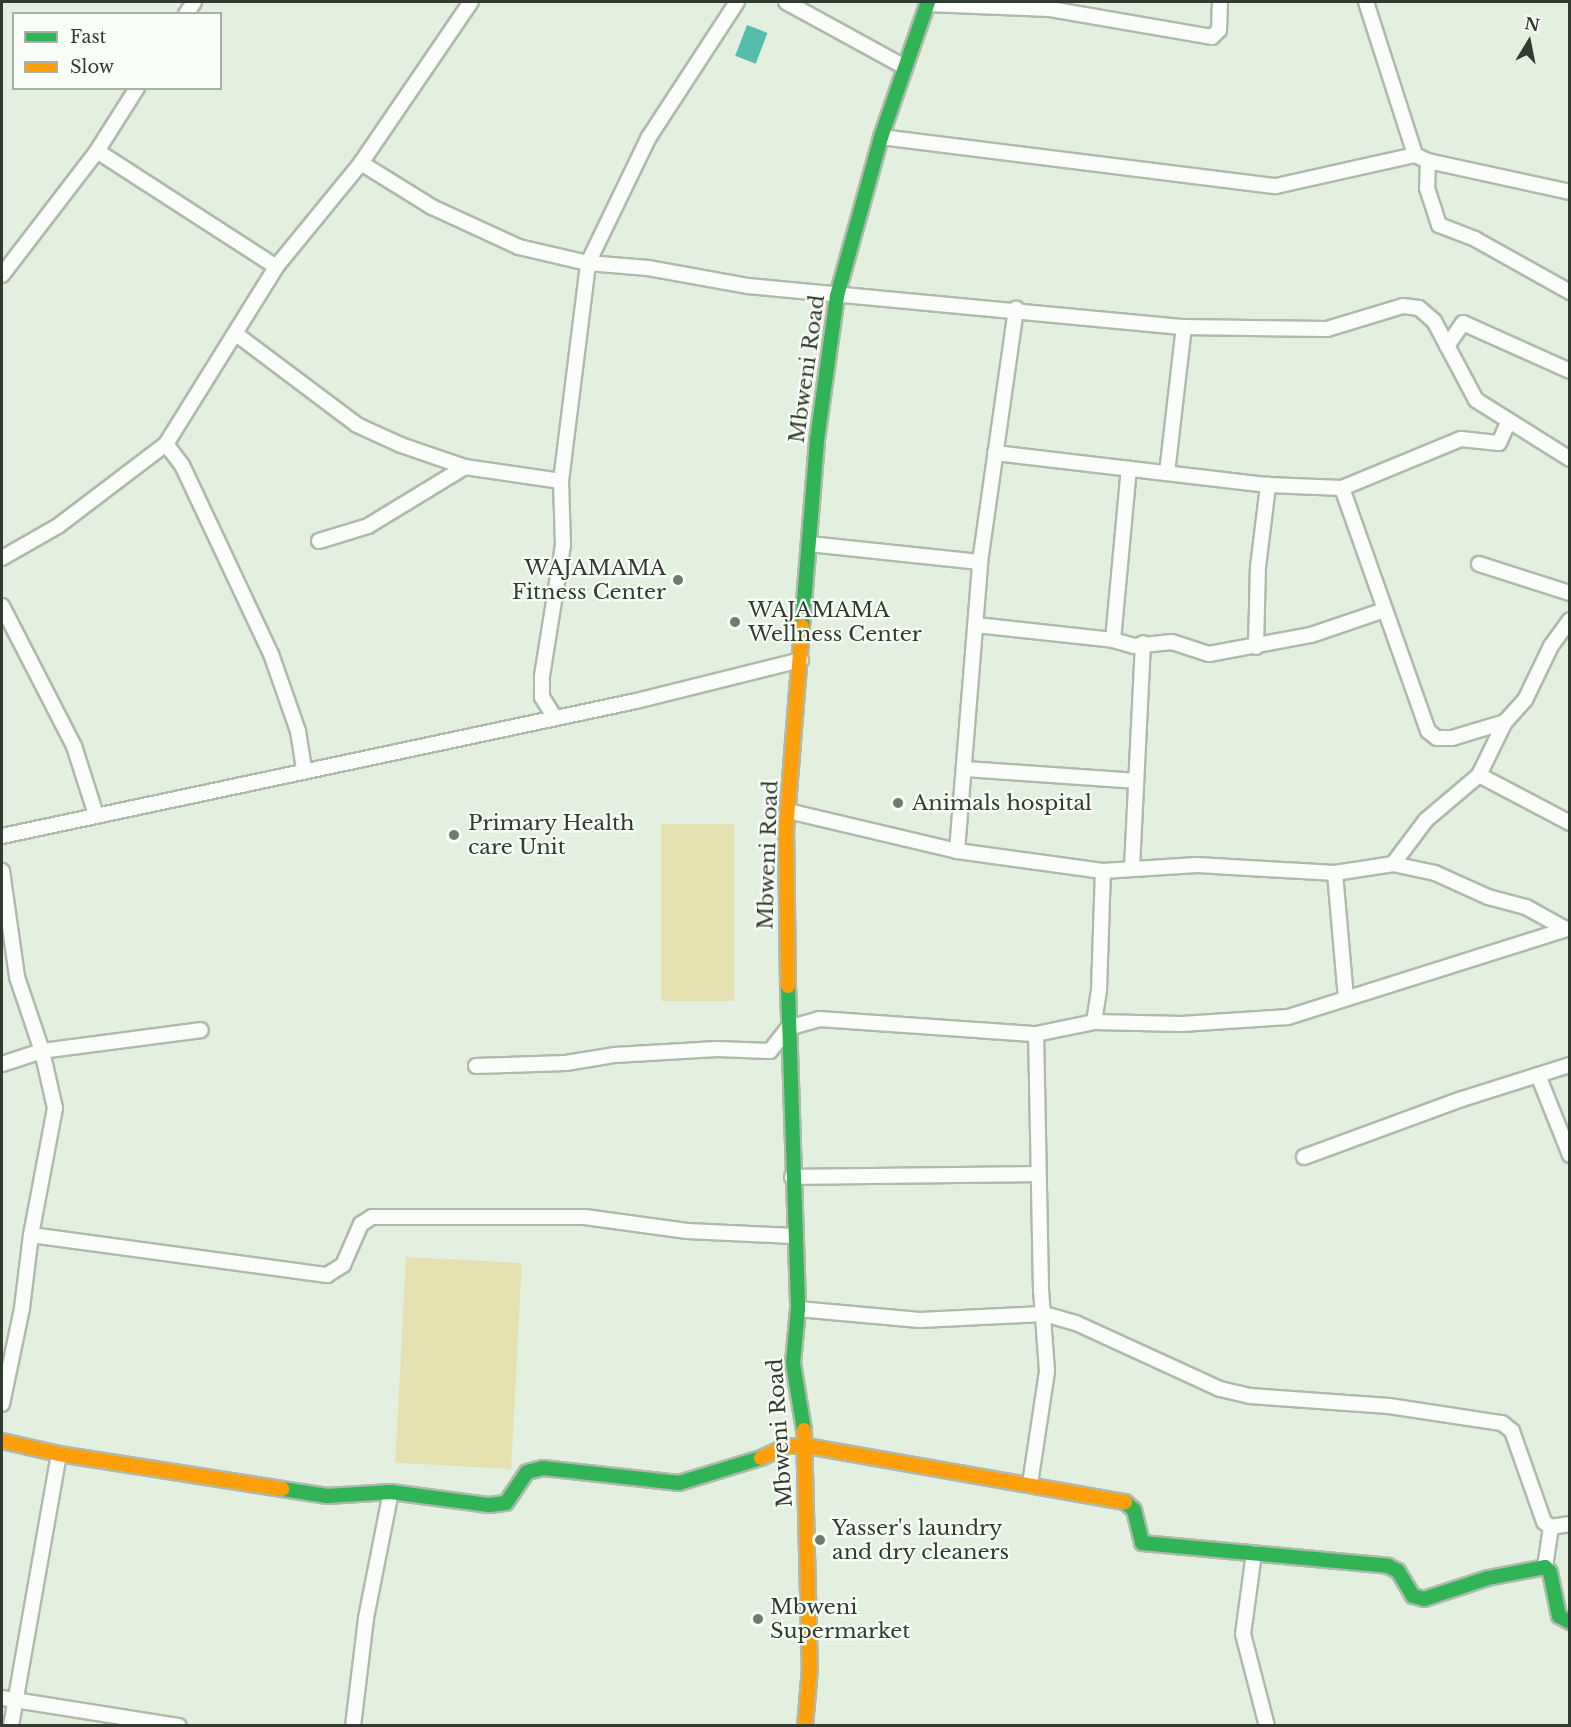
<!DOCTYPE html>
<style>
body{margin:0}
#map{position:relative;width:1571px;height:1727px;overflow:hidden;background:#e3f0df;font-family:"Libre Baskerville",serif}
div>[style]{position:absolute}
.green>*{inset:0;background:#e5e1b0;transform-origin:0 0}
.water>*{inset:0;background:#54bdab;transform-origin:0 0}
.roads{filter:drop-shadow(2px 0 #afbaac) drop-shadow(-2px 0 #afbaac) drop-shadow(0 2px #afbaac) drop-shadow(0 -2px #afbaac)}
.street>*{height:14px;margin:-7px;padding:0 7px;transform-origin:7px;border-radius:7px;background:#fbfdfa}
.fast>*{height:14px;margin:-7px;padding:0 7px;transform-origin:7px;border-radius:7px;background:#30b455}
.slow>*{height:14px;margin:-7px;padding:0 7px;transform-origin:7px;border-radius:7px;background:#ff9f0a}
.dots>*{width:16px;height:16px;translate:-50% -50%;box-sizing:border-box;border:3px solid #f9fef8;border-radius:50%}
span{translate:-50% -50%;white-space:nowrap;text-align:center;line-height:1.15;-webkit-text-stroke:4.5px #f9fef8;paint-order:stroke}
.street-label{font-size:21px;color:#323b2f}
.poi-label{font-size:21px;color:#323b2f}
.right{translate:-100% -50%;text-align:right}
.left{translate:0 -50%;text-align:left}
.frame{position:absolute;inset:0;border:3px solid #323b2f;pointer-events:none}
.legend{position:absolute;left:12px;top:12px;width:210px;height:78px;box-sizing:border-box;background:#f9fef8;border:2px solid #a9b0a8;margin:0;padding:8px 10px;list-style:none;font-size:18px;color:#323b2f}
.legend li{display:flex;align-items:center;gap:12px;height:30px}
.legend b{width:30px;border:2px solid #a9b0a8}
.north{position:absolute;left:1499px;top:12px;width:60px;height:60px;-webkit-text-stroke:4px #f9fef8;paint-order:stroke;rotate:10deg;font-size:16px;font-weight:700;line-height:24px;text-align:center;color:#323b2f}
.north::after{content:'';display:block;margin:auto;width:21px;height:27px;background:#323b2f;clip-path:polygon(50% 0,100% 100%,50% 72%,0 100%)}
</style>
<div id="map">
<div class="green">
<div style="left:661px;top:824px;width:73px;height:177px"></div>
<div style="left:406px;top:1257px;width:116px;height:206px;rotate:3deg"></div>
</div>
<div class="water">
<div style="left:747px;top:25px;width:22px;height:33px;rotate:21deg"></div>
</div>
<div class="roads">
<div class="street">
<div style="left:786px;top:2px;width:133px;rotate:28.7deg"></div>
<div style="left:1366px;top:2px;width:161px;rotate:72.2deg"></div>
<div style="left:927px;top:4px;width:123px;rotate:2.3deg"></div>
<div style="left:1050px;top:9px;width:164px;rotate:9.8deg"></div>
<div style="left:1212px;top:37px;width:10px;rotate:-45deg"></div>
<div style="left:1219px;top:30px;width:28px;rotate:-88deg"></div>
<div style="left:186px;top:14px;width:14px;rotate:-56deg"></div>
<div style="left:881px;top:137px;width:398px;rotate:7.1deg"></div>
<div style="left:1276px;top:186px;width:142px;rotate:-12.6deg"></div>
<div style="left:1415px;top:155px;width:14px;rotate:25deg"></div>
<div style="left:1428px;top:161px;width:27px;rotate:92deg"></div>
<div style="left:1427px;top:188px;width:39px;rotate:72deg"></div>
<div style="left:1439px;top:225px;width:39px;rotate:21deg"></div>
<div style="left:1475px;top:239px;width:109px;rotate:29.2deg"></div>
<div style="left:97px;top:151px;width:213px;rotate:32.9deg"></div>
<div style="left:1428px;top:161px;width:145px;rotate:12.3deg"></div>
<div style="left:361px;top:163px;width:84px;rotate:31.8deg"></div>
<div style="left:432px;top:207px;width:96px;rotate:24.7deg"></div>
<div style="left:519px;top:247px;width:71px;rotate:13.1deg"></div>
<div style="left:588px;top:263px;width:60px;rotate:4.8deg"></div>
<div style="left:648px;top:268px;width:102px;rotate:10.2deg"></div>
<div style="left:748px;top:286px;width:438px;rotate:5.4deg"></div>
<div style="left:1184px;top:327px;width:143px;rotate:0.8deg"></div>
<div style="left:1327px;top:329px;width:79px;rotate:-16.8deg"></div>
<div style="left:1403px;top:306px;width:16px;rotate:7deg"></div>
<div style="left:1419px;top:308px;width:20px;rotate:41deg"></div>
<div style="left:1434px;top:321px;width:89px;rotate:62deg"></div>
<div style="left:1476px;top:400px;width:111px;rotate:32.1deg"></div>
<div style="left:2px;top:275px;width:156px;rotate:-52.5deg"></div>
<div style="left:97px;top:151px;width:75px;rotate:-57.6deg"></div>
<div style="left:236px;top:334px;width:151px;rotate:36.9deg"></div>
<div style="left:357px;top:425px;width:48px;rotate:24.4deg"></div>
<div style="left:401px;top:445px;width:68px;rotate:19deg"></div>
<div style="left:465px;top:467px;width:97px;rotate:8.3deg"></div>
<div style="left:1447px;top:346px;width:28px;rotate:-55deg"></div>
<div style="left:1463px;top:323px;width:117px;rotate:24.2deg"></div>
<div style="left:166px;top:444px;width:26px;rotate:53deg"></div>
<div style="left:182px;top:465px;width:209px;rotate:64.8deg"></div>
<div style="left:271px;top:654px;width:82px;rotate:70.7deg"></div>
<div style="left:298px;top:731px;width:38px;rotate:81deg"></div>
<div style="left:995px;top:453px;width:275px;rotate:6.7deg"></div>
<div style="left:1268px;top:485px;width:74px;rotate:2.3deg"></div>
<div style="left:1342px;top:488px;width:129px;rotate:-22.4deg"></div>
<div style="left:1461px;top:439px;width:38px;rotate:6deg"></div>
<div style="left:1499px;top:443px;width:24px;rotate:-66deg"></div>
<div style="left:1167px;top:473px;width:147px;rotate:-83.4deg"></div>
<div style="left:1342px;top:488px;width:258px;rotate:70.5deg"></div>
<div style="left:1428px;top:731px;width:11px;rotate:38deg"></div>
<div style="left:1437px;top:738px;width:15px"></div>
<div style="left:1452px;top:738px;width:55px;rotate:-16.8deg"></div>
<div style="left:319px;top:541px;width:51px;rotate:-17deg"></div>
<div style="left:368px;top:526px;width:114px;rotate:-31.3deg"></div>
<div style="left:809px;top:544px;width:172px;rotate:6deg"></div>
<div style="left:2px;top:558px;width:64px;rotate:-29.7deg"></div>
<div style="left:58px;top:526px;width:136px;rotate:-37.2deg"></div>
<div style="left:166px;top:444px;width:208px;rotate:-58.1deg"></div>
<div style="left:276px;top:267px;width:134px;rotate:-50.7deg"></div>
<div style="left:361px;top:163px;width:195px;rotate:-55.7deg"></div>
<div style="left:1479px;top:564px;width:96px;rotate:17.7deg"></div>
<div style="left:2px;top:606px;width:157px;rotate:62.8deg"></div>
<div style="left:74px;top:746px;width:72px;rotate:72.3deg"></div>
<div style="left:976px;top:625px;width:138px;rotate:6.2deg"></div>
<div style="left:1113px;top:640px;width:22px;rotate:16deg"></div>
<div style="left:1134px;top:646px;width:38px;rotate:-6deg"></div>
<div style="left:1172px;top:642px;width:39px;rotate:18deg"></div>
<div style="left:1209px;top:654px;width:104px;rotate:-10.6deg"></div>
<div style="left:1311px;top:635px;width:78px;rotate:-18.7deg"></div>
<div style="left:1113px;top:640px;width:172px;rotate:-84.7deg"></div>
<div style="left:1256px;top:647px;width:80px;rotate:-88.6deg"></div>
<div style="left:1258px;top:567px;width:83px;rotate:-83deg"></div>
<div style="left:555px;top:718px;width:25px;rotate:-122deg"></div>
<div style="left:542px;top:697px;width:21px;rotate:-90deg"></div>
<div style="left:542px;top:676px;width:133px;rotate:-80.9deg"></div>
<div style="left:563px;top:545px;width:64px;rotate:-91.8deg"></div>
<div style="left:561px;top:481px;width:220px;rotate:-82.9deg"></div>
<div style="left:588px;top:263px;width:140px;rotate:-64.2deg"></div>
<div style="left:649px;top:137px;width:161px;rotate:-56.9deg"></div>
<div style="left:965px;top:769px;width:170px;rotate:4deg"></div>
<div style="left:1479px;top:775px;width:103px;rotate:27.8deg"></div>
<div style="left:788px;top:811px;width:174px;rotate:13.3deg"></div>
<div style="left:957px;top:851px;width:147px;rotate:7.8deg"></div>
<div style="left:1103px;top:871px;width:94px;rotate:-3.7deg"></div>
<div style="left:1197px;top:865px;width:138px;rotate:3.3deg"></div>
<div style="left:1335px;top:873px;width:59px;rotate:-8.8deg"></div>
<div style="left:1393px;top:864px;width:55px;rotate:-53.1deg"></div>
<div style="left:1426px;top:820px;width:70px;rotate:-40.3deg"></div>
<div style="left:1479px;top:775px;width:59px;rotate:-63.9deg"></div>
<div style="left:1505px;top:722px;width:30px;rotate:-48deg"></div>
<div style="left:1525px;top:700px;width:60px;rotate:-64.3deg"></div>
<div style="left:1551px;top:646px;width:32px;rotate:-54deg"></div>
<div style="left:2px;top:836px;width:648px;rotate:-12.02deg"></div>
<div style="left:636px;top:701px;width:170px;rotate:-14deg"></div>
<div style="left:957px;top:851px;width:290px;rotate:-85.4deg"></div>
<div style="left:980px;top:562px;width:256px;rotate:-81.9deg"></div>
<div style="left:1393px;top:864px;width:43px;rotate:12.1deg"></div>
<div style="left:1435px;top:873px;width:58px;rotate:24.4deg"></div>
<div style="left:1488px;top:897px;width:39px;rotate:15deg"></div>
<div style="left:1526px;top:907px;width:43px;rotate:28.9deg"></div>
<div style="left:1132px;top:868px;width:225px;rotate:-87.2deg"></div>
<div style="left:2px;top:871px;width:107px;rotate:81.9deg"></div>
<div style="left:17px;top:977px;width:78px;rotate:71.3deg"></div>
<div style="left:42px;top:1051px;width:58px;rotate:77.2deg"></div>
<div style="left:55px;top:1108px;width:129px;rotate:100.7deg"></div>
<div style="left:31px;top:1235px;width:299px;rotate:7.7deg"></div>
<div style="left:327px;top:1275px;width:19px;rotate:-32deg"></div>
<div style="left:343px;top:1265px;width:45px;rotate:-66.3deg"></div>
<div style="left:361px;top:1224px;width:13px;rotate:-32deg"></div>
<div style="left:372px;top:1217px;width:213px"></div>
<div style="left:585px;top:1217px;width:103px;rotate:7.8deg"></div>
<div style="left:687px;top:1231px;width:107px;rotate:2.7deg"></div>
<div style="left:1335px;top:873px;width:125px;rotate:85deg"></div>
<div style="left:1094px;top:1022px;width:32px;rotate:-81deg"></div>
<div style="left:1099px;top:990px;width:119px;rotate:-88.1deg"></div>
<div style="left:2px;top:1064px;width:42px;rotate:-18deg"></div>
<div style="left:42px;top:1051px;width:160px;rotate:-7.5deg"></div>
<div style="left:476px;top:1066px;width:90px;rotate:-1.9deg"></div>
<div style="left:566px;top:1063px;width:50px;rotate:-9.3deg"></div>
<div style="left:615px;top:1055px;width:102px;rotate:-3.4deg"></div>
<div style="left:717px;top:1049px;width:53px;rotate:2.2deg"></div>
<div style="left:770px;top:1051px;width:29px;rotate:-52deg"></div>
<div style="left:788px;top:1028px;width:32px;rotate:-16deg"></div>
<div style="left:819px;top:1019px;width:218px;rotate:4deg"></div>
<div style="left:1036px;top:1034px;width:59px;rotate:-11.7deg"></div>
<div style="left:1094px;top:1022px;width:88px;rotate:1.3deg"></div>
<div style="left:1182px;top:1024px;width:106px;rotate:-3.8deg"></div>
<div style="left:1288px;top:1017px;width:296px;rotate:-17.5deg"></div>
<div style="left:1538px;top:1075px;width:86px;rotate:68.2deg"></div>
<div style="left:1304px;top:1157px;width:168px;rotate:-20.2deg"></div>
<div style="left:1462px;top:1099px;width:113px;rotate:-17.5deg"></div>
<div style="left:792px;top:1177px;width:245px;rotate:-0.7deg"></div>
<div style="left:798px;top:1309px;width:122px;rotate:5.2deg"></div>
<div style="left:920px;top:1320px;width:124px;rotate:-2.8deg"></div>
<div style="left:1044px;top:1314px;width:33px;rotate:16deg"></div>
<div style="left:1076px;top:1323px;width:158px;rotate:24.6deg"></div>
<div style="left:1220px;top:1389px;width:31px;rotate:13deg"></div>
<div style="left:1250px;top:1396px;width:139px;rotate:4.1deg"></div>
<div style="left:1389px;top:1406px;width:114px;rotate:8.6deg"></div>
<div style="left:1502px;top:1423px;width:13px;rotate:39deg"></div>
<div style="left:1512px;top:1431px;width:96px;rotate:70.6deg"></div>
<div style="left:1544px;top:1522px;width:9px;rotate:36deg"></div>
<div style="left:1551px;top:1527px;width:19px;rotate:-9deg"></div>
<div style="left:2px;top:1404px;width:98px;rotate:-78.2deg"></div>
<div style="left:22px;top:1308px;width:74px;rotate:-83deg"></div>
<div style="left:1030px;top:1484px;width:114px;rotate:-81.4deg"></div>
<div style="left:1047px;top:1371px;width:81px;rotate:-94.2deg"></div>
<div style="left:1041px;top:1290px;width:256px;rotate:-91.1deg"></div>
<div style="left:1254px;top:1553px;width:82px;rotate:97.7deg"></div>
<div style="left:1243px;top:1634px;width:95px;rotate:75.4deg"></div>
<div style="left:1545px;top:1567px;width:40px;rotate:-81.5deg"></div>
<div style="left:2px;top:1698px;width:179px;rotate:9deg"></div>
<div style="left:11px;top:1726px;width:276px;rotate:-80deg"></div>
<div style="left:353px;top:1726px;width:109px;rotate:-83.1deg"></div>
<div style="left:366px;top:1618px;width:128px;rotate:-78.8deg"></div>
</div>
<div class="fast">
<div style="left:802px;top:627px;width:188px;rotate:-85.4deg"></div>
<div style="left:817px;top:440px;width:145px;rotate:-82.1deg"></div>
<div style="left:837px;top:296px;width:165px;rotate:-74.5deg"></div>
<div style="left:881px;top:137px;width:143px;rotate:-70.8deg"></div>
<div style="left:788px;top:986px;width:323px;rotate:88.2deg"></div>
<div style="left:798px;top:1309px;width:54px;rotate:95.3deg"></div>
<div style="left:793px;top:1363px;width:68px;rotate:80.7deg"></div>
<div style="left:282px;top:1489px;width:46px;rotate:8.8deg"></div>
<div style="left:327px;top:1496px;width:64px;rotate:-3.6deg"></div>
<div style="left:391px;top:1492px;width:99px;rotate:7.6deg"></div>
<div style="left:489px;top:1505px;width:17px;rotate:-7deg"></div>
<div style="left:506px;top:1503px;width:37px;rotate:-56deg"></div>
<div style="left:527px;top:1472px;width:16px;rotate:-14deg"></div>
<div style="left:543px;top:1468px;width:137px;rotate:6.3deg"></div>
<div style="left:679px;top:1483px;width:86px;rotate:-17deg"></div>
<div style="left:1125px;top:1502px;width:12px;rotate:42deg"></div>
<div style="left:1134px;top:1510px;width:34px;rotate:76deg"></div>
<div style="left:1142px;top:1543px;width:247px;rotate:5.3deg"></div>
<div style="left:1388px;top:1566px;width:11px;rotate:27deg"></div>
<div style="left:1398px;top:1571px;width:29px;rotate:59deg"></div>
<div style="left:1413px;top:1596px;width:11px;rotate:15deg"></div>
<div style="left:1424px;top:1599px;width:67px;rotate:-18.2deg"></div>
<div style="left:1488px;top:1578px;width:58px;rotate:-10.9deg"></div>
<div style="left:1545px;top:1567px;width:7px;rotate:45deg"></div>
<div style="left:1550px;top:1572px;width:45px;rotate:78.4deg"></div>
<div style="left:1559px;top:1616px;width:13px;rotate:29deg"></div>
</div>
<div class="slow">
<div style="left:788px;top:986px;width:155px;rotate:-90.7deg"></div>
<div style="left:786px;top:831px;width:205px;rotate:-85.5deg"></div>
<div style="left:804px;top:1430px;width:238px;rotate:88.6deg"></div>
<div style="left:810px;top:1668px;width:58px;rotate:94.9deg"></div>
<div style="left:2px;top:1441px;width:58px;rotate:12.8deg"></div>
<div style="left:59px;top:1454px;width:226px;rotate:8.9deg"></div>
<div style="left:761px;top:1458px;width:29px;rotate:-25deg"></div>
<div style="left:787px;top:1446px;width:20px"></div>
<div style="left:807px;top:1446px;width:323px;rotate:10deg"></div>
</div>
</div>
<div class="dots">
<div style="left:678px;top:580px;background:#707a6d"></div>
<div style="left:735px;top:622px;background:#707a6d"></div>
<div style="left:898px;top:803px;background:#707a6d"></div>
<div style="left:454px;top:835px;background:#707a6d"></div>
<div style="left:820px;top:1540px;background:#707a6d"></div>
<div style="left:758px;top:1619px;background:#707a6d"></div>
</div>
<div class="street-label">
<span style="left:807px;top:369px;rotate:-82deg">Mbweni Road</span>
<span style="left:768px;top:855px;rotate:-88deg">Mbweni Road</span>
<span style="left:780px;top:1433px;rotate:-94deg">Mbweni Road</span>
</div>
<div class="poi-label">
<span class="right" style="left:666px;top:580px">WAJAMAMA<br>Fitness Center</span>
<span class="left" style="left:748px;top:622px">WAJAMAMA<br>Wellness Center</span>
<span class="left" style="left:912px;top:803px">Animals hospital</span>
<span class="left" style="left:468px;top:835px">Primary Health<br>care Unit</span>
<span class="left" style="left:832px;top:1540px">Yasser's laundry<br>and dry cleaners</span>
<span class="left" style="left:770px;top:1619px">Mbweni<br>Supermarket</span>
</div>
<div class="frame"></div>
<ul class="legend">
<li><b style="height:8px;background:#30b455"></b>Fast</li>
<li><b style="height:8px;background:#ff9f0a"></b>Slow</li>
</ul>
<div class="north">N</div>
</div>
